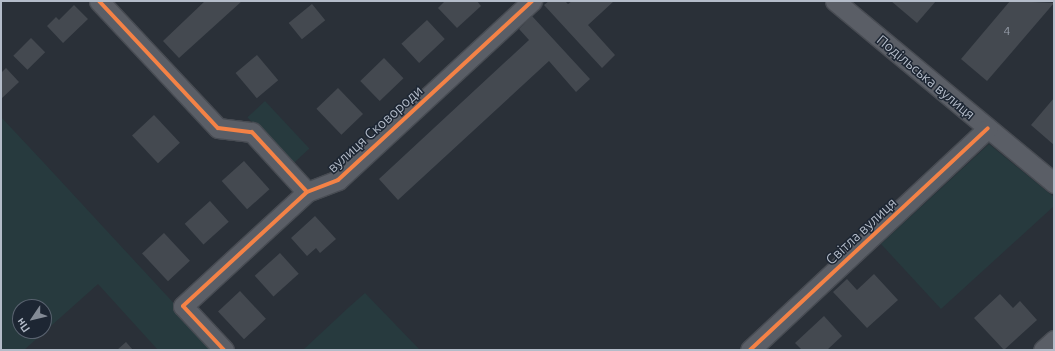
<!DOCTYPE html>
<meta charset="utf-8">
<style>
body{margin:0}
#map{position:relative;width:1055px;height:351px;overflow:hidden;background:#2a3038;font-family:Ubuntu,sans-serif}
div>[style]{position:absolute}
.green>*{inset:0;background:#273a3e;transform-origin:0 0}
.building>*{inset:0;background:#444950;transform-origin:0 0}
.roads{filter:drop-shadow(1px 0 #484c53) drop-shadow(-1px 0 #484c53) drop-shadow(0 1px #484c53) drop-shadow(0 -1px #484c53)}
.minor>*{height:19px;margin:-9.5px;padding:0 9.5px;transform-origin:9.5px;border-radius:9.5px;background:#5a5e66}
.cycleway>*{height:4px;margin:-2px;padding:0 2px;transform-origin:2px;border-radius:2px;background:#f48246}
span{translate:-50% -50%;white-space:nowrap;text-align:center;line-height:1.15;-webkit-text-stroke:3px #1d2633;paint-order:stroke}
.number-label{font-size:12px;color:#989fab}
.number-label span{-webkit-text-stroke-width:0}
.street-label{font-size:14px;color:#b4bcc9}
.frame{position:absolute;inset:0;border:2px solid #b4bcc9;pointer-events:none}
.north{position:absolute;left:12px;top:299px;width:40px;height:40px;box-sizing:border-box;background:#1d2633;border:1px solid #59626f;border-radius:50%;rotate:235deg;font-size:11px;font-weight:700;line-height:16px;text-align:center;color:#b4bcc9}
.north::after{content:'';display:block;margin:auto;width:14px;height:18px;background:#848b96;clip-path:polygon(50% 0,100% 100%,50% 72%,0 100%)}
</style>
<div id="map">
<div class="green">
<div style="left:265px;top:101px;width:65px;height:24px;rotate:47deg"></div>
<div style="clip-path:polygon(evenodd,1px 117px,45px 164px,217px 350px,158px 350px,98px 284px,24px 350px,1px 350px,1px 117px,20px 307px,44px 307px,44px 331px,20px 331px,20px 307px)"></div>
<div style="clip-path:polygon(989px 144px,1054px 197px,1054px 206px,941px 309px,881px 244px)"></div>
<div style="clip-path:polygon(365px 293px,420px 350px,303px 350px,348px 308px)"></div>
</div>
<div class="building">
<div style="clip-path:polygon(205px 1px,242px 1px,179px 58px,163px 41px)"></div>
<div style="clip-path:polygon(445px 1px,477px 1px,481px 6px,457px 28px,438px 8px)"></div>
<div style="clip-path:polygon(549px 1px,565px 1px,568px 4px,572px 1px,614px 1px,588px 25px,615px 55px,602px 68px,544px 5px)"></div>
<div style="clip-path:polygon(891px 1px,936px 1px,917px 23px)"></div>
<div style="clip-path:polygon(1010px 1px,1054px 3px,987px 81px,961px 59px)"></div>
<div style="left:312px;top:4px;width:21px;height:30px;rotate:51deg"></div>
<div style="clip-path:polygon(74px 5px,88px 19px,63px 43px,47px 26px,56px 17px,59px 20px)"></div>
<div style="clip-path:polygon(532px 16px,590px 79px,576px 92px,549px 61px,398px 200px,379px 179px,529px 40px,519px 29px)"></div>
<div style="left:427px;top:20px;width:26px;height:35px;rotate:47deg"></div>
<div style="left:31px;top:38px;width:20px;height:25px;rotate:45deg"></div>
<div style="left:257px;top:55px;width:33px;height:28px;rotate:50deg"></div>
<div style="left:384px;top:58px;width:28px;height:33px;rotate:46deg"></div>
<div style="clip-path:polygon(6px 68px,19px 82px,1px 99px,1px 73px)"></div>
<div style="left:338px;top:88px;width:36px;height:30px;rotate:46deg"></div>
<div style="clip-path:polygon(1054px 98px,1054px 145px,1031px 125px)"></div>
<div style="left:154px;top:115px;width:38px;height:30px;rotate:47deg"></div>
<div style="left:244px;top:161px;width:38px;height:30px;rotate:48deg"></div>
<div style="left:210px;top:201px;width:28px;height:34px;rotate:48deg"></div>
<div style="clip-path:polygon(315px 216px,336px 239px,320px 253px,316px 248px,307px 256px,291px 238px)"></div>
<div style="left:164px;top:233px;width:38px;height:30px;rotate:47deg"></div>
<div style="left:280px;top:253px;width:28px;height:34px;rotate:48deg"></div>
<div style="clip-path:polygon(874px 274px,898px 300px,867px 328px,833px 292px,847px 279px,857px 290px)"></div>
<div style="left:240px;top:291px;width:38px;height:30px;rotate:47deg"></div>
<div style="clip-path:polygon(1000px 294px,1013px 308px,1020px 301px,1037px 320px,1004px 350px,974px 318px)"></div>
<div style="clip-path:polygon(824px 316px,842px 336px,827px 350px,802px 350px,795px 343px)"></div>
<div style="clip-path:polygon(126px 342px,133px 350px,117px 350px)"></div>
</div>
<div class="roads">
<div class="minor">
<div style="left:99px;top:1px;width:174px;rotate:46.9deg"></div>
<div style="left:218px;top:128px;width:34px;rotate:7deg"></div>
<div style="left:252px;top:132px;width:81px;rotate:47.5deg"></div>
<div style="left:835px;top:1px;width:285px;rotate:39.7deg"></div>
<div style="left:224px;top:350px;width:60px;rotate:-133deg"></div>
<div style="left:183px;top:306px;width:168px;rotate:-42.6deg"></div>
<div style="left:307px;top:192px;width:33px;rotate:-21deg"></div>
<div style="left:338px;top:180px;width:264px;rotate:-42.7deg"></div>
<div style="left:750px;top:350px;width:325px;rotate:-43deg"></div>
<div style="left:1043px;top:350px;width:15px;rotate:-42deg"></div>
</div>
</div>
<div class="cycleway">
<div style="left:99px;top:1px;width:174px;rotate:46.9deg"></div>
<div style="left:218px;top:128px;width:34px;rotate:7deg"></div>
<div style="left:252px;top:132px;width:81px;rotate:47.5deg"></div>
<div style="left:224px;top:350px;width:60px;rotate:-133deg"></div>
<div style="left:183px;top:306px;width:168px;rotate:-42.6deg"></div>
<div style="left:307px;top:192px;width:33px;rotate:-21deg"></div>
<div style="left:338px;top:180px;width:264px;rotate:-42.7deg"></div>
<div style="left:750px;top:350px;width:325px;rotate:-43deg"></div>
</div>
<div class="number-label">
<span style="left:1007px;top:31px">4</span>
</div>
<div class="street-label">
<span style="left:926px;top:77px;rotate:40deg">Подільська вулиця</span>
<span style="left:375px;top:129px;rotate:-42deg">вулиця Сковороди</span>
<span style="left:861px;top:231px;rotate:-43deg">Світла вулиця</span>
</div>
<div class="frame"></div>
<div class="north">Пн</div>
</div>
